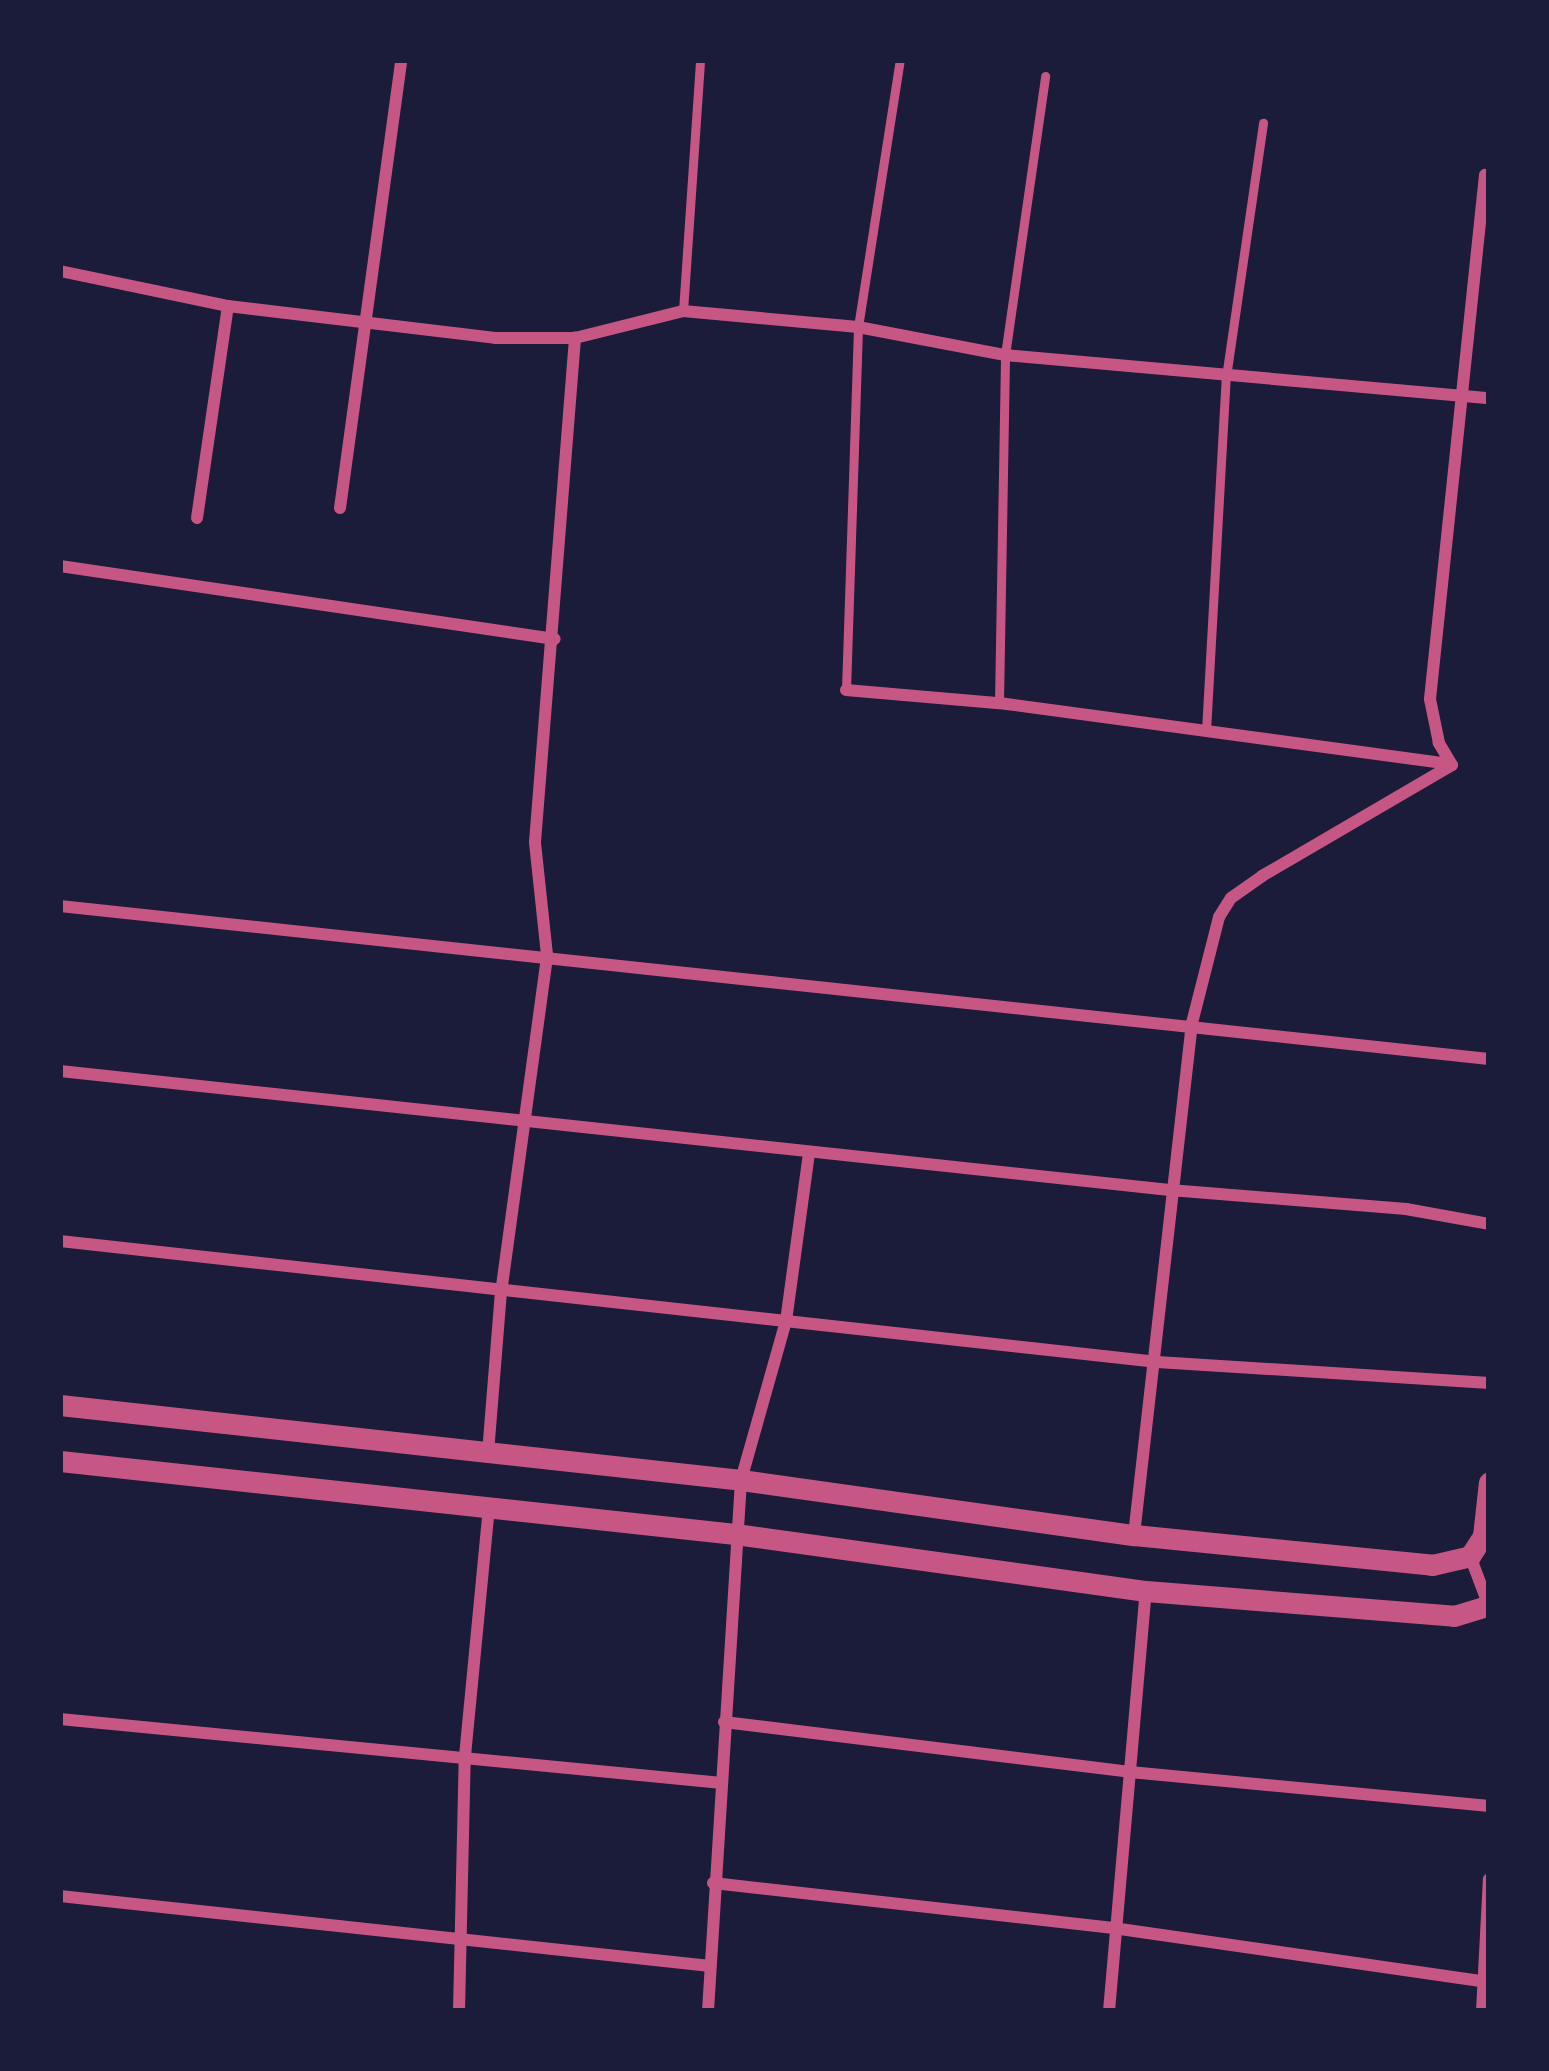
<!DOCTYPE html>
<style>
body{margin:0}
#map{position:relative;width:1549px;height:2071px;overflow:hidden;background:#1b1b3a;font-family:Inter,sans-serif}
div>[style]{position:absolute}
.service>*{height:9px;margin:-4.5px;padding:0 4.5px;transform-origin:4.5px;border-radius:4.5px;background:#c65784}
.minor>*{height:12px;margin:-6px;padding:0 6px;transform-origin:6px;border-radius:6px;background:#c65784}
.tertiary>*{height:21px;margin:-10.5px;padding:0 10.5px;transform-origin:10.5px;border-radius:10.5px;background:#c65784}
span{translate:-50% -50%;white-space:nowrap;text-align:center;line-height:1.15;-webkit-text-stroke:10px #1b1b3a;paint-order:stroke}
.frame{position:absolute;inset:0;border:63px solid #1b1b3a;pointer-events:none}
</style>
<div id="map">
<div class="service">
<div style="left:683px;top:311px;width:252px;rotate:-86.1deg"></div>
<div style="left:846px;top:690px;width:363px;rotate:-88.1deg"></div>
<div style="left:858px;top:327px;width:270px;rotate:-81.1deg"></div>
<div style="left:999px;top:703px;width:348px;rotate:-89deg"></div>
<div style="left:1005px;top:355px;width:282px;rotate:-81.8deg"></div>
<div style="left:1206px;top:731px;width:355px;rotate:-86.8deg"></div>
<div style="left:1226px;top:377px;width:257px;rotate:-81.7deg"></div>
</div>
<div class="minor">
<div style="left:60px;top:271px;width:172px;rotate:11.8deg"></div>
<div style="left:228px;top:306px;width:269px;rotate:6.8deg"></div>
<div style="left:495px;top:338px;width:80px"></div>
<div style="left:575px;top:338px;width:111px;rotate:-14deg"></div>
<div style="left:683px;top:311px;width:176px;rotate:5.2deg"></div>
<div style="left:858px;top:327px;width:150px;rotate:10.8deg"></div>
<div style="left:1005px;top:355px;width:486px;rotate:5.1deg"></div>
<div style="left:340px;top:508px;width:452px;rotate:-82.2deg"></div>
<div style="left:197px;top:518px;width:214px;rotate:-81.7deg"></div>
<div style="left:60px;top:566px;width:500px;rotate:8.39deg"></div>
<div style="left:846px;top:690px;width:154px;rotate:4.9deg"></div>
<div style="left:999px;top:703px;width:456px;rotate:7.7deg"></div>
<div style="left:60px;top:906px;width:1437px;rotate:6.11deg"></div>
<div style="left:60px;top:1071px;width:1116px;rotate:6.12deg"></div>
<div style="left:1170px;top:1190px;width:237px;rotate:4.6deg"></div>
<div style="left:1406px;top:1209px;width:84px;rotate:10.2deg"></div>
<div style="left:60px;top:1241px;width:1104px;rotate:6.29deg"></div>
<div style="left:1157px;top:1362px;width:333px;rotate:3.6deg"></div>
<div style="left:488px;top:1453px;width:161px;rotate:-85.4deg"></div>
<div style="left:501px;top:1293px;width:341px;rotate:-82.2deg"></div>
<div style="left:547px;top:955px;width:114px;rotate:-96.1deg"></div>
<div style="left:535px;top:842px;width:506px;rotate:-85.46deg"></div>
<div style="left:1134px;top:1535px;width:515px;rotate:-83.54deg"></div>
<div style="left:1192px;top:1023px;width:109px;rotate:-75.7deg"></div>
<div style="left:1219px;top:917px;width:22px;rotate:-58deg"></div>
<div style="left:1231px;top:898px;width:38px;rotate:-35deg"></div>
<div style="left:1262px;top:876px;width:220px;rotate:-30.3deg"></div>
<div style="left:1452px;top:765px;width:26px;rotate:-121deg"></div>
<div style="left:1439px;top:743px;width:45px;rotate:-101.6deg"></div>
<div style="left:1430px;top:699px;width:527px;rotate:-84.01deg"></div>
<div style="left:1470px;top:1556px;width:53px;rotate:69.2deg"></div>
<div style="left:60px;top:1719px;width:665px;rotate:5.52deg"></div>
<div style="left:724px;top:1722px;width:409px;rotate:7deg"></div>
<div style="left:1130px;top:1772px;width:361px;rotate:5.4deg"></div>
<div style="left:713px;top:1883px;width:403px;rotate:6.4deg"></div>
<div style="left:1113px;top:1928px;width:373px;rotate:8.2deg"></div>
<div style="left:60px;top:1896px;width:654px;rotate:6.15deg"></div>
<div style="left:459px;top:2011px;width:255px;rotate:-88.7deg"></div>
<div style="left:465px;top:1756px;width:250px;rotate:-84.5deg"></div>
<div style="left:708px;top:2011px;width:532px;rotate:-86.44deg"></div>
<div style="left:741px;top:1480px;width:165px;rotate:-74.2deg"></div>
<div style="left:786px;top:1321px;width:170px;rotate:-82.2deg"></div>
<div style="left:1109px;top:2011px;width:422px;rotate:-85deg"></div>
<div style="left:1482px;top:2011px;width:132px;rotate:-87deg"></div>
</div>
<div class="tertiary">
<div style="left:60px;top:1405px;width:685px;rotate:6.28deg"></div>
<div style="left:741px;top:1480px;width:397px;rotate:8deg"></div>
<div style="left:1134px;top:1535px;width:300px;rotate:5.7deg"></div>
<div style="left:1432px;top:1565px;width:39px;rotate:-13deg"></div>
<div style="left:1470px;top:1556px;width:24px;rotate:-57deg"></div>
<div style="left:1483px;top:1536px;width:54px;rotate:-83.7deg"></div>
<div style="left:60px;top:1461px;width:679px;rotate:6.17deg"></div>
<div style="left:735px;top:1534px;width:415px;rotate:7.9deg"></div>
<div style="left:1146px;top:1591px;width:309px;rotate:4.6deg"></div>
<div style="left:1454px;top:1616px;width:37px;rotate:-17deg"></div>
</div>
<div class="frame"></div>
</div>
